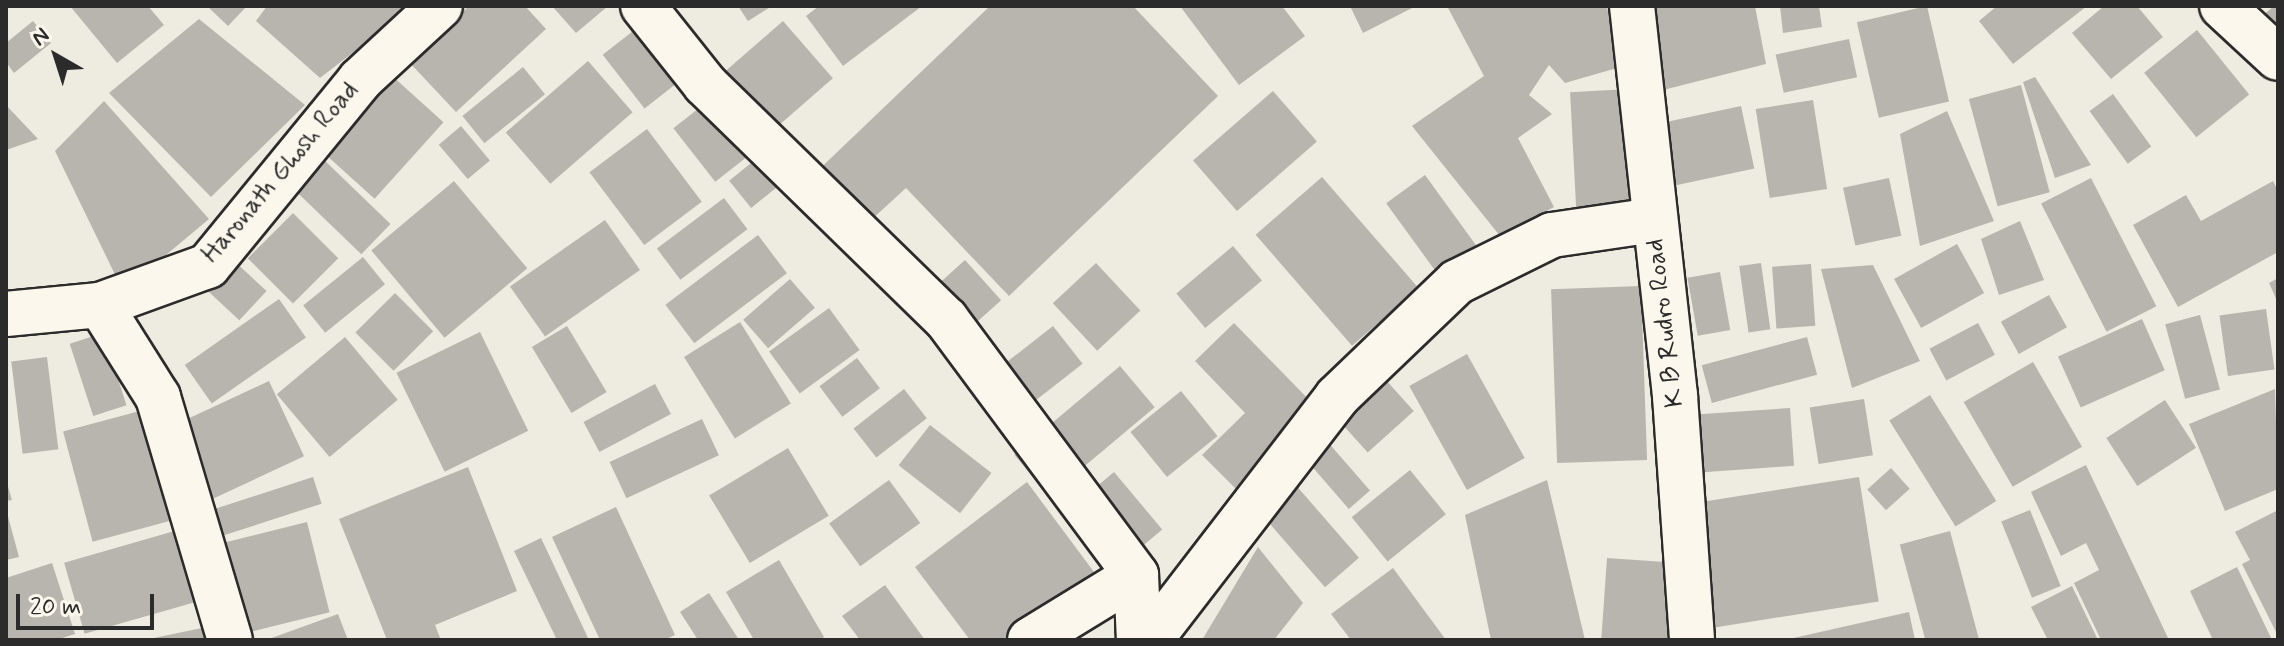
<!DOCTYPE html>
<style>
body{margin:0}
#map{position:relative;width:2284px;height:646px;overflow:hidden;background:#eeebe0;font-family:Mynerve,sans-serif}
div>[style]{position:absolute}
.building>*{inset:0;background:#b8b5ae;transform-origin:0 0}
.roads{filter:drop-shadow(2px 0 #2b2b2b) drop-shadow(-2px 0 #2b2b2b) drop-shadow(0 2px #2b2b2b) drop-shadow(0 -2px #2b2b2b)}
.minor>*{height:44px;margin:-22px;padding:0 22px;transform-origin:22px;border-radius:22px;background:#fbf7ec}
span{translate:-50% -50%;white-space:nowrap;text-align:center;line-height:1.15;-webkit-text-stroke:6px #fbf7ec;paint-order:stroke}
.street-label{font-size:26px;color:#2b2b2b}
.frame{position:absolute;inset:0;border:8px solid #2b2b2b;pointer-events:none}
.north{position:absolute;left:16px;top:16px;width:80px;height:80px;-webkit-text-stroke:6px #fbf7ec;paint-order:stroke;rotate:321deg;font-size:22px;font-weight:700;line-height:32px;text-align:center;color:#2b2b2b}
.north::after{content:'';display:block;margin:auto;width:28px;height:36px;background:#2b2b2b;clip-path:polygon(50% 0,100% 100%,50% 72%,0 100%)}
.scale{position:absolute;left:16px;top:594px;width:138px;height:36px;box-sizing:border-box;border:4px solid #2b2b2b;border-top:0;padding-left:10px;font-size:24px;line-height:28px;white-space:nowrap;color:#2b2b2b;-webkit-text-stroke:6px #fbf7ec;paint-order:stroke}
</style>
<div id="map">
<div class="building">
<div style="clip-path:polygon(70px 6px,148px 6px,164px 25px,117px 63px)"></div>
<div style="clip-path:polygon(207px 6px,247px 6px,228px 26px)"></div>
<div style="clip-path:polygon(267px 6px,407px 6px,409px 9px,320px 78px,256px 21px)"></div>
<div style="clip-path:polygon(469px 6px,525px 6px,546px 29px,456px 112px,409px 62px)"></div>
<div style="clip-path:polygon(552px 6px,608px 6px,576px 33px)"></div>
<div style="clip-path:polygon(738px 6px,772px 6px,748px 21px)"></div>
<div style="clip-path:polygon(819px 6px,922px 6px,843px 66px,806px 16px)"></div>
<div style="clip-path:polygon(990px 6px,1133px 6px,1218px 96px,1009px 296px,906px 188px,858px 232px,808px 180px)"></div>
<div style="clip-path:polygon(1180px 6px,1282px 6px,1305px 36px,1239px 85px)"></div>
<div style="clip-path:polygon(1350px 6px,1416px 6px,1363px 33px)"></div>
<div style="clip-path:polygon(1447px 6px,1607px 6px,1617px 68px,1565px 83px,1549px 65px,1529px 95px,1552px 114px,1518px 138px,1554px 207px,1500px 236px,1412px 126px,1484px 76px)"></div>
<div style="clip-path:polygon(1643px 6px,1755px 6px,1766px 64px,1659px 91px)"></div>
<div style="clip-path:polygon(1780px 6px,1819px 6px,1822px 27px,1783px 33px)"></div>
<div style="left:1927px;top:6px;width:98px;height:72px;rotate:77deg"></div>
<div style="clip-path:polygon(1997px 6px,2087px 6px,2013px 64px,1979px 21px)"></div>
<div style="clip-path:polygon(2104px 6px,2137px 6px,2163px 37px,2111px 79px,2072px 33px)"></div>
<div style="clip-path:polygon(2274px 6px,2278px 6px,2278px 34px,2262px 16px)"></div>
<div style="clip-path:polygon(199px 19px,305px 105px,211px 197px,109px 93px)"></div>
<div style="clip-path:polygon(33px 21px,51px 43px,14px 73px,6px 62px,6px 43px)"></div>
<div style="left:646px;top:21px;width:68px;height:55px;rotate:52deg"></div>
<div style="left:783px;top:21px;width:76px;height:81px;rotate:49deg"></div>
<div style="left:2197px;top:30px;width:83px;height:68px;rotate:51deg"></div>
<div style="left:1849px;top:39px;width:39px;height:75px;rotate:78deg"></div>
<div style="left:588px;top:61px;width:68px;height:109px;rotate:49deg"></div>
<div style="left:523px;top:67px;width:35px;height:78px;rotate:51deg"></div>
<div style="left:390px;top:74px;width:72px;height:103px;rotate:42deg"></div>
<div style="clip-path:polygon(2035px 77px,2091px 165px,2055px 178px,2023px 82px)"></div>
<div style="left:2021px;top:85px;width:111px;height:54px;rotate:75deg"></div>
<div style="left:1630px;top:89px;width:126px;height:60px;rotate:87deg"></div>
<div style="left:1273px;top:91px;width:67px;height:106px;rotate:49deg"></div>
<div style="left:2113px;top:94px;width:65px;height:29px;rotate:54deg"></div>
<div style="left:712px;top:98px;width:68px;height:49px;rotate:52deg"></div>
<div style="left:1813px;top:100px;width:90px;height:58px;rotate:81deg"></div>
<div style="clip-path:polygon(104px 101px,209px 219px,123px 291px,55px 151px)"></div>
<div style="clip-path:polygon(6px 105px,38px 139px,6px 150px)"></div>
<div style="left:1741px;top:106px;width:64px;height:92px;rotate:78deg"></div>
<div style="clip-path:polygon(1947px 111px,1994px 221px,1920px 246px,1900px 134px)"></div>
<div style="left:461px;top:126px;width:45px;height:29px;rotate:50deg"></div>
<div style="left:647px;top:129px;width:91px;height:72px;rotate:53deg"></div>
<div style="left:761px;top:155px;width:35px;height:41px;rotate:51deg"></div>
<div style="left:320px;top:156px;width:98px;height:42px;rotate:44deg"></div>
<div style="left:1425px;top:175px;width:88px;height:48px;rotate:54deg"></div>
<div style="left:1322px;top:177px;width:147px;height:88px;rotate:49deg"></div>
<div style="left:1889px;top:178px;width:59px;height:47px;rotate:78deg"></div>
<div style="left:2091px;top:178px;width:144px;height:56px;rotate:63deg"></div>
<div style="left:454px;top:181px;width:114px;height:108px;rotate:50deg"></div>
<div style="clip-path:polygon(2273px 181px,2278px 191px,2278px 252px,2178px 307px,2133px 225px,2186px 195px,2201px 221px)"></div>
<div style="left:724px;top:198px;width:39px;height:84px;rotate:53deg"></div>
<div style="left:293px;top:213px;width:64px;height:64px;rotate:45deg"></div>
<div style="left:605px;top:220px;width:61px;height:116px;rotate:55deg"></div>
<div style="clip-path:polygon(2020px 221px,2044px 280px,1999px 295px,1981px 239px)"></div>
<div style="left:758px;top:235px;width:48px;height:116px;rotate:53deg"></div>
<div style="left:1957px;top:244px;width:56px;height:72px;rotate:61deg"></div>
<div style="left:1233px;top:246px;width:45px;height:74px;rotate:50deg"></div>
<div style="left:230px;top:257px;width:50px;height:40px;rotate:43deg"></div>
<div style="left:363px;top:257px;width:35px;height:77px;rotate:51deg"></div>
<div style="left:965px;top:260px;width:54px;height:51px;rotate:48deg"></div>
<div style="left:1096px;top:263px;width:65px;height:59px;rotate:47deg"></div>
<div style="left:1761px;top:263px;width:67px;height:22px;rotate:82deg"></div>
<div style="left:1811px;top:264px;width:62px;height:39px;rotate:86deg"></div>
<div style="clip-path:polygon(1873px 265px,1920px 361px,1852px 388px,1821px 269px)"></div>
<div style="left:1720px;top:272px;width:59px;height:33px;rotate:80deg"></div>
<div style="clip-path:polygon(2278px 278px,2278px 303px,2269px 283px)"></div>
<div style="left:790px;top:279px;width:38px;height:62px;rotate:49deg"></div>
<div style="left:1641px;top:286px;width:174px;height:90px;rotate:88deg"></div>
<div style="left:395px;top:293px;width:54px;height:56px;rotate:45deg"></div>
<div style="left:2049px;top:295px;width:37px;height:55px;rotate:61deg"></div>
<div style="left:279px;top:299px;width:47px;height:115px;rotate:55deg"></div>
<div style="left:829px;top:308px;width:52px;height:74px;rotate:54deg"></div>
<div style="left:2266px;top:309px;width:61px;height:47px;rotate:82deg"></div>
<div style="left:2200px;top:315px;width:77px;height:36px;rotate:75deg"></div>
<div style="left:2142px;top:319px;width:56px;height:92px;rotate:66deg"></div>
<div style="left:740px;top:322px;width:96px;height:66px;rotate:58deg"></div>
<div style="clip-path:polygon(1234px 323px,1318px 409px,1236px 489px,1202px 455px,1245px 413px,1195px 361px)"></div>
<div style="left:1978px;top:323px;width:36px;height:55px;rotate:62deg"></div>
<div style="left:567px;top:326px;width:77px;height:41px;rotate:59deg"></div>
<div style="left:1053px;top:326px;width:48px;height:105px;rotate:52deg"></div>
<div style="left:480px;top:332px;width:110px;height:93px;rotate:64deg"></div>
<div style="left:103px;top:333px;width:76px;height:35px;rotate:72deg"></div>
<div style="left:345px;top:337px;width:82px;height:89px;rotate:50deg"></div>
<div style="left:1807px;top:337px;width:39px;height:109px;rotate:75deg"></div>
<div style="left:1467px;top:354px;width:119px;height:66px;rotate:61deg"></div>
<div style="left:47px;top:357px;width:93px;height:36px;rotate:83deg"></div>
<div style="left:857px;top:358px;width:38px;height:47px;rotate:53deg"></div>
<div style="left:2033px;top:362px;width:98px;height:80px;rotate:60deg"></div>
<div style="left:1120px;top:366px;width:54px;height:138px;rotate:50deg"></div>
<div style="left:1385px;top:379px;width:43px;height:62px;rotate:48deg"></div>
<div style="left:269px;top:381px;width:83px;height:106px;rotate:65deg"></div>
<div style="left:655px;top:384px;width:34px;height:81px;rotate:62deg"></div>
<div style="left:904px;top:389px;width:37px;height:64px;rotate:52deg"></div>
<div style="clip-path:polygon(2275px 389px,2278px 489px,2225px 511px,2189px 424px)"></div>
<div style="left:1181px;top:391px;width:58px;height:65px;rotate:51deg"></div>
<div style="left:1930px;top:395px;width:125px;height:48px;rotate:58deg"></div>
<div style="left:1864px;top:399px;width:57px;height:55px;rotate:81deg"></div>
<div style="left:2165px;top:400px;width:57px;height:70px;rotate:57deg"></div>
<div style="left:151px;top:408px;width:114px;height:91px;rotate:75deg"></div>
<div style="left:1790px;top:408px;width:58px;height:98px;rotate:86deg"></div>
<div style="left:702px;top:419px;width:40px;height:102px;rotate:65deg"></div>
<div style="left:930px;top:425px;width:78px;height:51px;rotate:38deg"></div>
<div style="left:1326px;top:440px;width:67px;height:28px;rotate:49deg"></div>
<div style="left:788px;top:448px;width:79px;height:92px;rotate:59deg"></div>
<div style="clip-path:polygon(2086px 465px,2169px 640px,2101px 640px,2074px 583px,2099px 570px,2086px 543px,2061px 556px,2031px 492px)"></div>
<div style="clip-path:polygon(468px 467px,517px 591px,435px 625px,441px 640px,387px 640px,339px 519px)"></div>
<div style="left:1891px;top:468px;width:28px;height:32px;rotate:48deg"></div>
<div style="left:1410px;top:470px;width:57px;height:75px;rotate:51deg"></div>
<div style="left:1114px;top:472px;width:75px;height:40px;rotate:50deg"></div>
<div style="left:313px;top:477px;width:28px;height:110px;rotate:72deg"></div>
<div style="left:1859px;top:477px;width:126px;height:166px;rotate:81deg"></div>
<div style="clip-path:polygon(6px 480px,12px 500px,6px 501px)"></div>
<div style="left:889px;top:480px;width:53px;height:74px;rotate:54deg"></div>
<div style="clip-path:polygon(1547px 480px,1585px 640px,1491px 640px,1465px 515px)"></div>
<div style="clip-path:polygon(1027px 482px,1094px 572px,1004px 640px,970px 640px,915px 567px)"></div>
<div style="left:1294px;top:483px;width:99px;height:45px;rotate:49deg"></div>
<div style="clip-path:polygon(616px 507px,675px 635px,664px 640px,600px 640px,552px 537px)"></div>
<div style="clip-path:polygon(6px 509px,19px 557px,6px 560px)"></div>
<div style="left:2030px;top:510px;width:82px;height:31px;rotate:68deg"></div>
<div style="clip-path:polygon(2278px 510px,2278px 636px,2242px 564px,2250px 560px,2235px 532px)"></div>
<div style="left:307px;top:522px;width:93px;height:88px;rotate:76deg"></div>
<div style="left:192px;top:526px;width:74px;height:133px;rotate:74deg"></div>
<div style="left:1950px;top:531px;width:113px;height:52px;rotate:75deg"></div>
<div style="clip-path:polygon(541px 538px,589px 640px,557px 640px,514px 551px)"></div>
<div style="clip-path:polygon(1258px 547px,1303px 603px,1274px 640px,1202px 640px)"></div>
<div style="left:1607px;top:558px;width:69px;height:82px;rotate:4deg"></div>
<div style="clip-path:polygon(779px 560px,824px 637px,820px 640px,754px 640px,726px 592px)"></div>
<div style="clip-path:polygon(52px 563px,75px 634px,56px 640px,6px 640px,6px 578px)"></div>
<div style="clip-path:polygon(2237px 567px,2272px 640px,2213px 640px,2190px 591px)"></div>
<div style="clip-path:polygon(1393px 568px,1446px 640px,1351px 640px,1331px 614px)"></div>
<div style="clip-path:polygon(885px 585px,925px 640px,860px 640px,842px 616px)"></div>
<div style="clip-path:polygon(2072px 586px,2098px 640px,2048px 640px,2031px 607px)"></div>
<div style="clip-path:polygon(709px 593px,739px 640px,698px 640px,680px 612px)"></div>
<div style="clip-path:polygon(1909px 612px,1915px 640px,1789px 640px,1789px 639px)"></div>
<div style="clip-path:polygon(338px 614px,348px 640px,266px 640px)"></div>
<div style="clip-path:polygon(221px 624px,224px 640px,149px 640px,149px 639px)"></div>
</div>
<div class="roads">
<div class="minor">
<div style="left:643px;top:6px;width:100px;rotate:51.5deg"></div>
<div style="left:705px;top:84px;width:337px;rotate:44.3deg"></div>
<div style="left:946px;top:319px;width:319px;rotate:53.4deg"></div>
<div style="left:1136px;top:575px;width:65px;rotate:87.4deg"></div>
<div style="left:1632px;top:6px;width:392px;rotate:83.7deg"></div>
<div style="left:1675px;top:396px;width:245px;rotate:86deg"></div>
<div style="left:2222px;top:6px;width:76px;rotate:42.9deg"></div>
<div style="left:100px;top:305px;width:109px;rotate:57.8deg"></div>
<div style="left:158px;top:397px;width:253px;rotate:73.5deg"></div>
<div style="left:6px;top:314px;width:94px;rotate:-5.5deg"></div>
<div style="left:100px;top:305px;width:115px;rotate:-19.9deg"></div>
<div style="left:208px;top:266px;width:240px;rotate:-50.7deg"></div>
<div style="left:360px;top:80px;width:109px;rotate:-42.8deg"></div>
<div style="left:1030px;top:640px;width:124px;rotate:-31.5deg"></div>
<div style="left:1150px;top:640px;width:307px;rotate:-52.4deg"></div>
<div style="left:1337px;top:397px;width:166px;rotate:-43.8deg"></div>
<div style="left:1457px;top:282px;width:106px;rotate:-26.3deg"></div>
<div style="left:1552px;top:235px;width:103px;rotate:-8.4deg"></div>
</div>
</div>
<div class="street-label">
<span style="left:281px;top:173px;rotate:-50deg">Haronath Ghosh Road</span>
<span style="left:1666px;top:323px;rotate:-97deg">K B Rudro Road</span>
</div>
<div class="frame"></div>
<div class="north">N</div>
<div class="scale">20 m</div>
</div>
